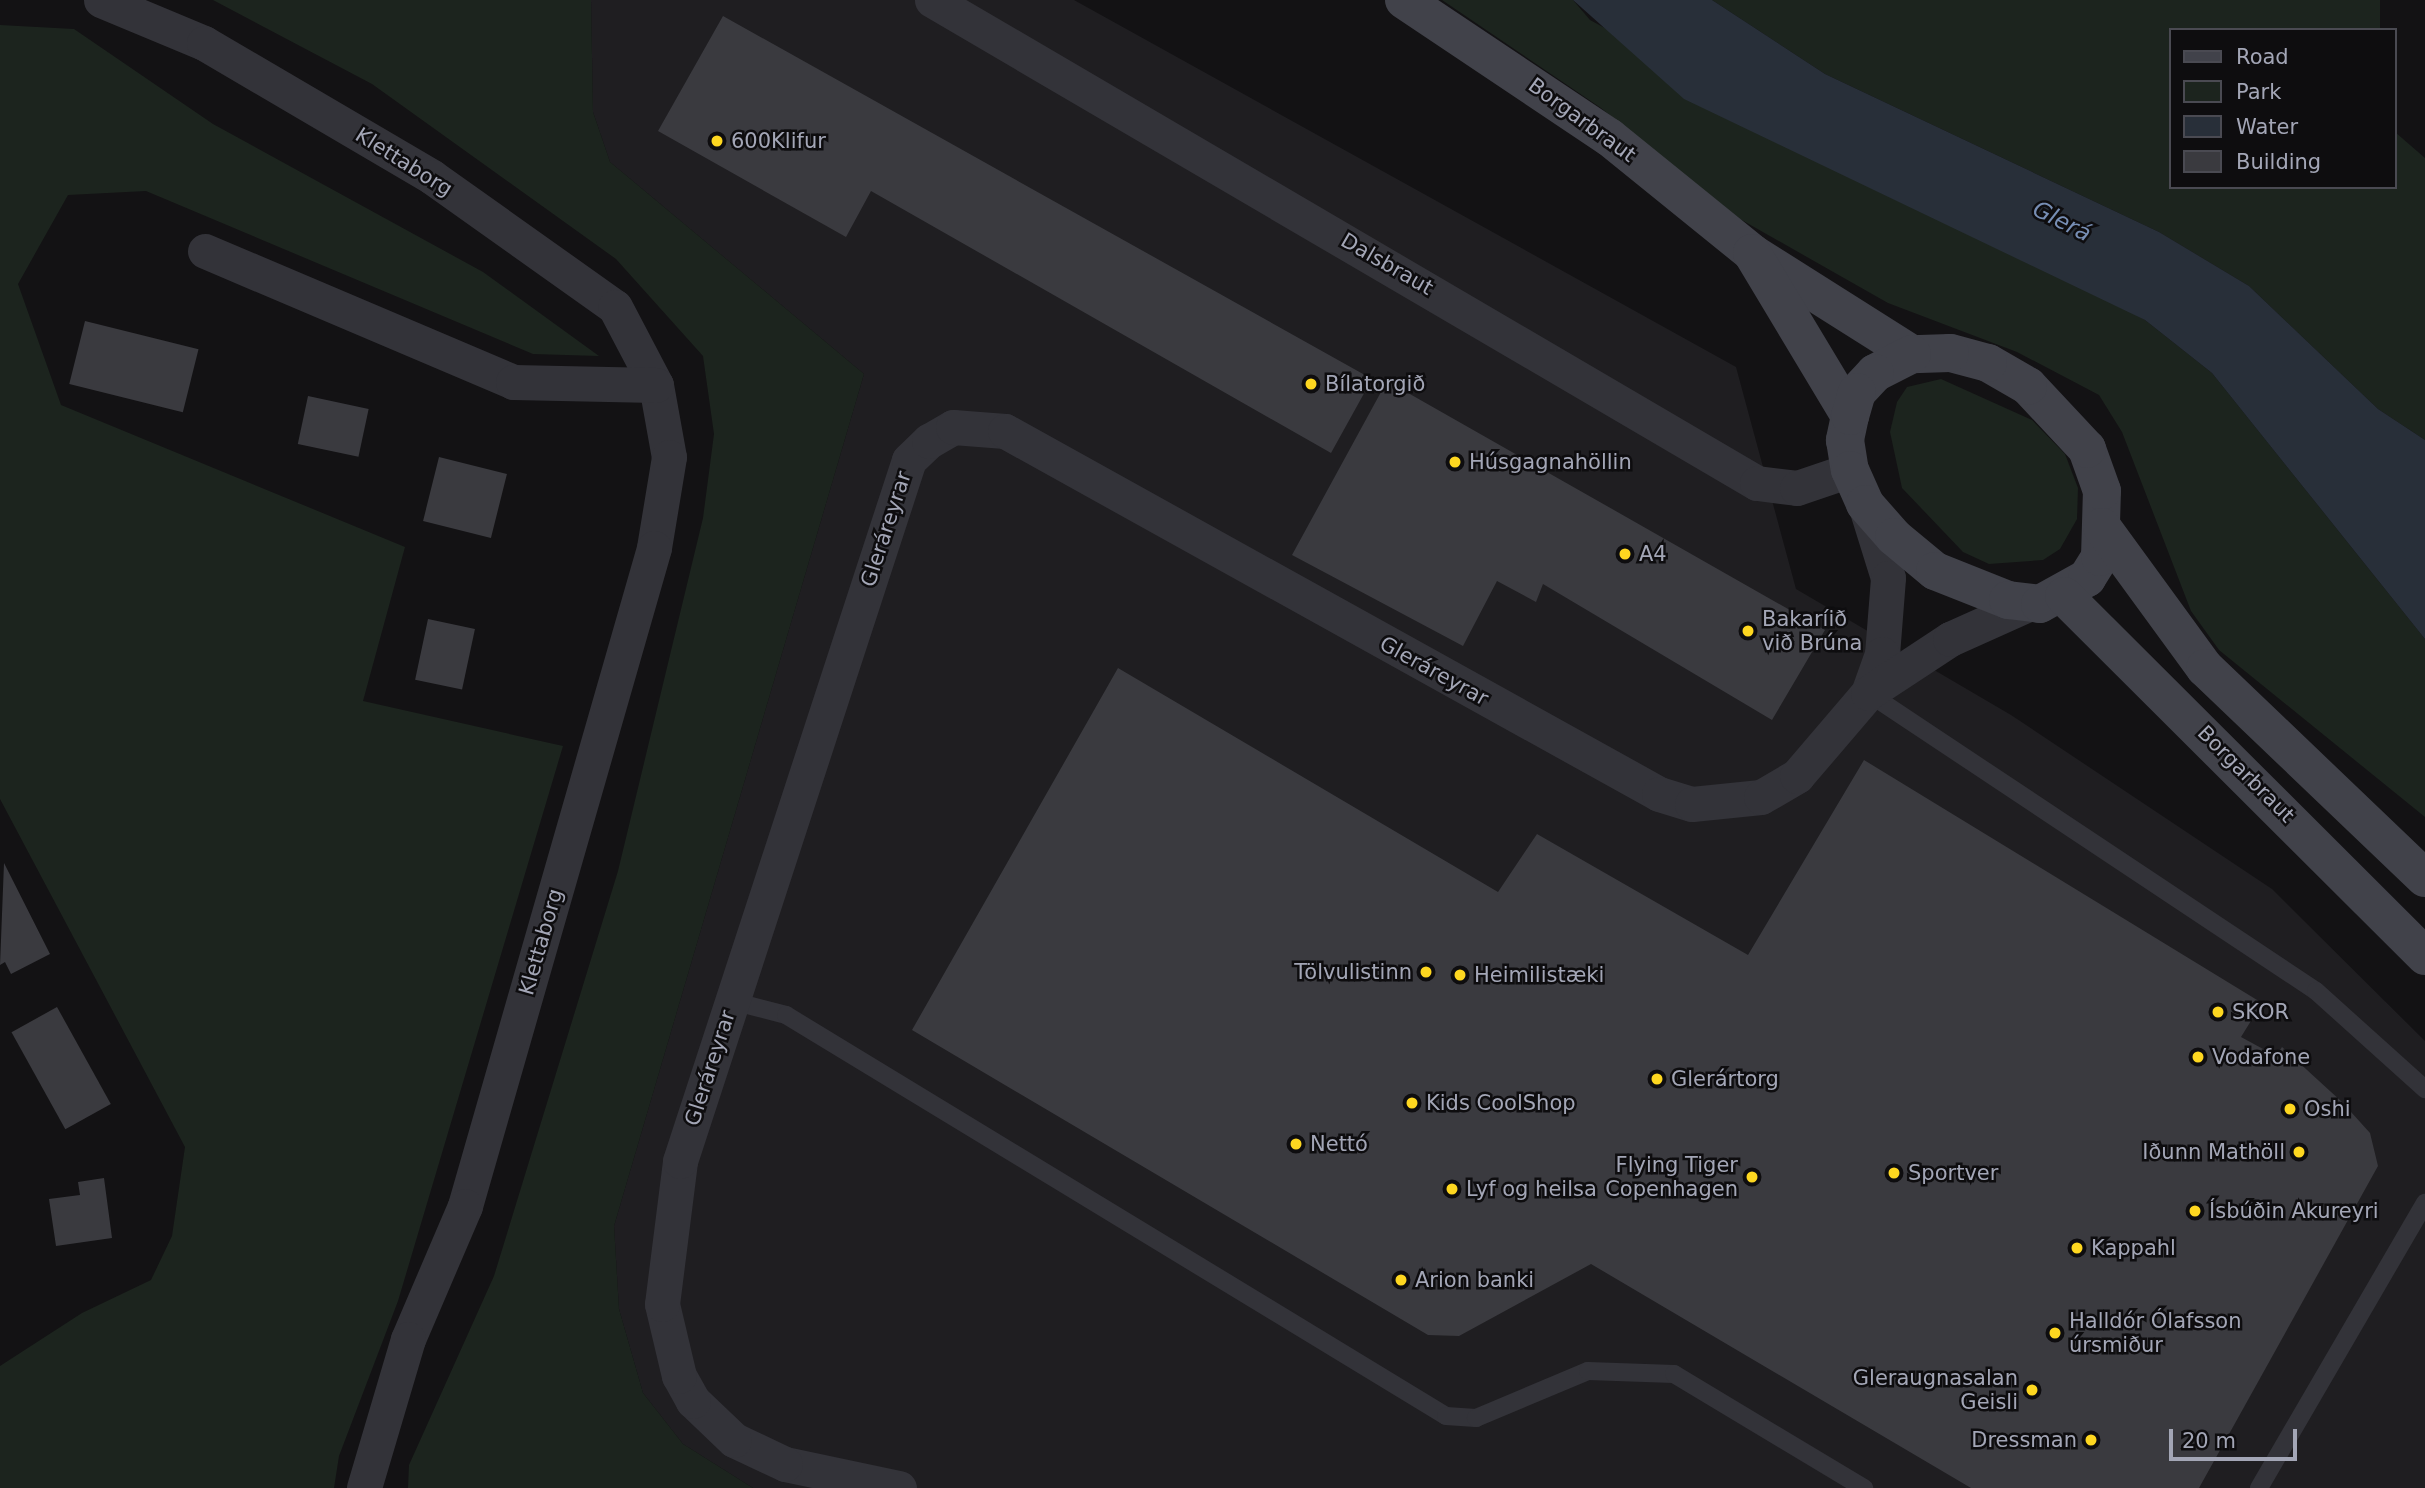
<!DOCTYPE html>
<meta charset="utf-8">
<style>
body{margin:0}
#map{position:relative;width:2425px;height:1488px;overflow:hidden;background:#131214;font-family:"DejaVu Sans",sans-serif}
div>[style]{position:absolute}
.built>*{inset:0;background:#1f1e21}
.green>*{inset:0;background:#1c241e}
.water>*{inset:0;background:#282f39}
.building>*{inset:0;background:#3a3a3f;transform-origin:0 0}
.lane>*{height:18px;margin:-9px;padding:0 9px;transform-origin:9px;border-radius:9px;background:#333339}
.street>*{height:35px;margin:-17.5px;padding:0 17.5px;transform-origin:17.5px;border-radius:17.5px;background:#333339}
.secondary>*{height:38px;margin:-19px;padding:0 19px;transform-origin:19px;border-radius:19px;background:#41424a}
.dots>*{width:19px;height:19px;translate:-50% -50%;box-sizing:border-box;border:4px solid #0e0d0f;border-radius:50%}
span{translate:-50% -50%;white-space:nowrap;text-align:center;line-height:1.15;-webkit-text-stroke:5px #0e0d0f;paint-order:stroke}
.street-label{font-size:21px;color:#a3a6b6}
.poi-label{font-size:21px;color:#a3a6b6}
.left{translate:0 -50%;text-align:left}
.right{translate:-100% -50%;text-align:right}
.water-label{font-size:23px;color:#778eb4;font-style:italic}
.legend{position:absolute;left:2169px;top:28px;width:228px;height:161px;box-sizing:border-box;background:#0e0d0f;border:2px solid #4a4a52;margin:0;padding:9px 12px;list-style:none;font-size:21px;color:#a3a6b6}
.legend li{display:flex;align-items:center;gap:14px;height:35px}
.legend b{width:35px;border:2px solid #4a4a52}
.scale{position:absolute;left:2169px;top:1429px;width:128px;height:32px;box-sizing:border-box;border:4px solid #a3a6b6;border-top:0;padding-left:9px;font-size:21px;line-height:24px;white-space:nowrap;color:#a3a6b6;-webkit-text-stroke:5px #0e0d0f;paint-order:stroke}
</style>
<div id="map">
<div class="built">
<div style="clip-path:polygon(591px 0,1074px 0,1736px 367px,1796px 589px,2011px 715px,2272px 889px,2425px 1041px,2425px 1488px,753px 1488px,683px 1444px,643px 1393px,619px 1309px,614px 1226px,864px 374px,610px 162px,593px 112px)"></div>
</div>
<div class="green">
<div style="clip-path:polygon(213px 0,591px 0,593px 112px,610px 162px,864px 374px,614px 1226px,619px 1309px,643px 1393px,683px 1444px,753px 1488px,408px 1488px,409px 1465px,494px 1276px,618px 871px,703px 518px,714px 434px,703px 356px,616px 259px,372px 84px)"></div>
<div style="clip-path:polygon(1442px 0,1573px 0,1590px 20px,2145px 320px,2212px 373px,2425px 639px,2425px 817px,2219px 650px,2191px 611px,2122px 432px,2099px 395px,2017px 352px,1888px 303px,1740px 219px,1601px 108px)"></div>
<div style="clip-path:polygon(1712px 0,2380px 0,2380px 30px,2171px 30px,2171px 187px,2395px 187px,2395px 132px,2425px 158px,2425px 440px,2378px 409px,2249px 286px,2159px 232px,1825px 74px)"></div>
<div style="clip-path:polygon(0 25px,74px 29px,213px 124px,483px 272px,599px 356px,533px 354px,146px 191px,68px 195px,18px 284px,61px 405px,405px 547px,363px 701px,563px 746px,398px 1301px,339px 1456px,334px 1488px,0 1488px,0 1366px,82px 1313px,151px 1280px,172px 1236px,185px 1147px,0 799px)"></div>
<div style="clip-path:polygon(1941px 379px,2032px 420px,2065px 454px,2078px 488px,2077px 519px,2060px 549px,2043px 560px,1989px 564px,1963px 552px,1902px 488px,1890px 432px,1897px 402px,1907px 387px)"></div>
</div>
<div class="water">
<div style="clip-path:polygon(1573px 0,1712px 0,1825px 74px,2159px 232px,2249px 286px,2378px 409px,2425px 440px,2425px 639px,2212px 373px,2145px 320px,1684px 99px)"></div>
</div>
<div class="building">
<div style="clip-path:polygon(723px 16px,1372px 379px,1331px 453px,871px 191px,846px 237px,658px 131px)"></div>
<div style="left:85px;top:321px;width:117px;height:65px;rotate:14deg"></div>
<div style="clip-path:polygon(1387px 381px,1825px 630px,1772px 720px,1543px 584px,1536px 602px,1497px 581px,1463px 646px,1292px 555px)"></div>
<div style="left:308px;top:396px;width:62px;height:49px;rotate:12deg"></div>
<div style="left:439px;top:457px;width:70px;height:66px;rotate:14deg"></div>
<div style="left:428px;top:619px;width:48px;height:62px;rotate:12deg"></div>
<div style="clip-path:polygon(1118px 668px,1498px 892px,1537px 834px,1748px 955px,1864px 760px,2262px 1003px,2241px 1037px,2276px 1056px,2282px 1047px,2342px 1102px,2370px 1133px,2378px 1166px,2199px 1488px,1971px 1488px,1591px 1264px,1459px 1336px,1428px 1335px,912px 1030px)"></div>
<div style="clip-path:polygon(4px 863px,50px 954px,11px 974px,5px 962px,0 965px)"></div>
<div style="left:57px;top:1007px;width:111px;height:52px;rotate:61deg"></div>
<div style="clip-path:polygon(104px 1178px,112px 1238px,56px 1246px,49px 1199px,80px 1195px,78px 1182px)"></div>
</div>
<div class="lane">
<div style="left:1868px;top:693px;width:538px;rotate:33.63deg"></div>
<div style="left:2316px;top:991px;width:147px;rotate:42deg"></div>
<div style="left:732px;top:1001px;width:56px;rotate:14.5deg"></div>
<div style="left:786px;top:1015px;width:772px;rotate:31.28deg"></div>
<div style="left:1446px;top:1416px;width:30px;rotate:4deg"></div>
<div style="left:1476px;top:1418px;width:121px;rotate:-22.8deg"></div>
<div style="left:1588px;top:1371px;width:86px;rotate:2deg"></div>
<div style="left:1674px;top:1374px;width:222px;rotate:31deg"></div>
<div style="left:2259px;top:1488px;width:330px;rotate:-59.8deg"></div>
</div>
<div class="street">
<div style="left:101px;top:0;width:112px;rotate:22.7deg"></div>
<div style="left:204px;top:43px;width:264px;rotate:30.4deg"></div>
<div style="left:432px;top:177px;width:224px;rotate:35.4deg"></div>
<div style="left:615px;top:307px;width:88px;rotate:62.3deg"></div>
<div style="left:656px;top:385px;width:73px;rotate:79.8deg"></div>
<div style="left:669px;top:457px;width:92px;rotate:99.4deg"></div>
<div style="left:654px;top:548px;width:685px;rotate:106.03deg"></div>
<div style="left:465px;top:1206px;width:145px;rotate:113.2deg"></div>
<div style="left:408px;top:1339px;width:155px;rotate:106.5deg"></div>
<div style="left:932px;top:0;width:956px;rotate:30.35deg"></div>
<div style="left:1757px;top:483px;width:40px;rotate:7.1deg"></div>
<div style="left:1797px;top:488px;width:56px;rotate:-18.8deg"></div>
<div style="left:205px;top:251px;width:335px;rotate:23deg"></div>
<div style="left:513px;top:382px;width:143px;rotate:1.2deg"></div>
<div style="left:1865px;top:504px;width:77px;rotate:72.7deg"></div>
<div style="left:1888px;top:578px;width:76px;rotate:94.5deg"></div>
<div style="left:1882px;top:654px;width:41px;rotate:109.7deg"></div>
<div style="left:899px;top:1488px;width:116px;rotate:-168.1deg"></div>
<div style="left:785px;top:1464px;width:56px;rotate:-154.8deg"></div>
<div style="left:734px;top:1440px;width:57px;rotate:-136.4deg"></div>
<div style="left:693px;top:1401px;width:29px;rotate:-119deg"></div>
<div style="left:679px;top:1376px;width:74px;rotate:-103.3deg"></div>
<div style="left:662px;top:1304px;width:144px;rotate:-82.8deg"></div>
<div style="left:680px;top:1161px;width:737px;rotate:-71.91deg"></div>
<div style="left:909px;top:460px;width:28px;rotate:-44deg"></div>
<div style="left:929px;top:441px;width:28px;rotate:-30deg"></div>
<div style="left:953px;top:427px;width:52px;rotate:4.4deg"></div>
<div style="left:1005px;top:431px;width:748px;rotate:29.03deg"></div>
<div style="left:1659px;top:794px;width:34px;rotate:17deg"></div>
<div style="left:1692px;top:804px;width:69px;rotate:-5.8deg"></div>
<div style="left:1761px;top:797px;width:42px;rotate:-30.3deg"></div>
<div style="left:1797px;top:776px;width:109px;rotate:-49.5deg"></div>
<div style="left:1868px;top:693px;width:98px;rotate:-33.4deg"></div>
<div style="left:1950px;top:639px;width:88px;rotate:-24.2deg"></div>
</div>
<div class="secondary">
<div style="left:1404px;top:0;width:247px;rotate:33.8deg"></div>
<div style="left:1609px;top:137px;width:184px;rotate:39deg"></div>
<div style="left:1752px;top:253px;width:189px;rotate:32.3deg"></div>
<div style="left:1752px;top:253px;width:190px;rotate:59deg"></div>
<div style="left:1850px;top:416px;width:25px;rotate:102deg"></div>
<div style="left:1845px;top:440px;width:30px;rotate:81deg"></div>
<div style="left:1850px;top:470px;width:37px;rotate:66deg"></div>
<div style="left:1865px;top:504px;width:44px;rotate:48.7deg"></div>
<div style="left:1894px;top:537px;width:53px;rotate:39.7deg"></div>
<div style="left:1935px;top:571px;width:79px;rotate:21.7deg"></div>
<div style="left:2008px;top:600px;width:32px;rotate:7deg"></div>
<div style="left:2040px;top:604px;width:54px;rotate:-29deg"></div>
<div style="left:2087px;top:578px;width:25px;rotate:-58deg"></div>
<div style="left:2100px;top:557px;width:66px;rotate:-88.3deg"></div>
<div style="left:2102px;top:491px;width:45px;rotate:-109.7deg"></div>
<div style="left:2087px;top:449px;width:86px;rotate:-133.1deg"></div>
<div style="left:2028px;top:386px;width:46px;rotate:-150.1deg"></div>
<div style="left:1988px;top:363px;width:39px;rotate:-165deg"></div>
<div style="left:1950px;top:353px;width:38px;rotate:178deg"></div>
<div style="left:1912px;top:354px;width:42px;rotate:152.8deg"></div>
<div style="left:1875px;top:373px;width:26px;rotate:133deg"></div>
<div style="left:1857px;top:392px;width:25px;rotate:106deg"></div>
<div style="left:2102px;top:527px;width:175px;rotate:53.9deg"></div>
<div style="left:2205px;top:668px;width:304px;rotate:43.7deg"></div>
<div style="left:2064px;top:596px;width:510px;rotate:44.92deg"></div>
</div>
<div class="dots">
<div style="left:717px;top:141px;background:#fed720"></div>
<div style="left:1311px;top:384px;background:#fed720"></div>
<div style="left:1455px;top:462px;background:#fed720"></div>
<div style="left:1625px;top:554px;background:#fed720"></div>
<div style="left:1748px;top:631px;background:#fed720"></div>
<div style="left:1426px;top:972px;background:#fed720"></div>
<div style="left:1460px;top:975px;background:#fed720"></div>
<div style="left:2218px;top:1012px;background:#fed720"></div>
<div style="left:2198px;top:1057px;background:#fed720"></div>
<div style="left:1657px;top:1079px;background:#fed720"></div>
<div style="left:1412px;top:1103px;background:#fed720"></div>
<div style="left:2290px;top:1109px;background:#fed720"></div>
<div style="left:1296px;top:1144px;background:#fed720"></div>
<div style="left:2299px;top:1152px;background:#fed720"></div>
<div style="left:1894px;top:1173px;background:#fed720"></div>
<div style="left:1752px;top:1177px;background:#fed720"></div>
<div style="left:1452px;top:1189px;background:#fed720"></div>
<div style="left:2195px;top:1211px;background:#fed720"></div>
<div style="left:2077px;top:1248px;background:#fed720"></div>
<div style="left:1401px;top:1280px;background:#fed720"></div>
<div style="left:2055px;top:1333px;background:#fed720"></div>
<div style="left:2032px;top:1390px;background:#fed720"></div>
<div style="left:2091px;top:1440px;background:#fed720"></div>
</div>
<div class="street-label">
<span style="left:1582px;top:120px;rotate:36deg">Borgarbraut</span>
<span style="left:404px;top:162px;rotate:32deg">Klettaborg</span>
<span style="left:1387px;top:264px;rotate:30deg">Dalsbraut</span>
<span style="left:886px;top:529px;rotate:-72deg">Gleráreyrar</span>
<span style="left:1434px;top:671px;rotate:29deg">Gleráreyrar</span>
<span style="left:2246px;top:774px;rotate:45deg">Borgarbraut</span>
<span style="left:541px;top:942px;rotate:-74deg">Klettaborg</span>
<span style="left:710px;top:1068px;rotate:-72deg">Gleráreyrar</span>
</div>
<div class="poi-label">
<span class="left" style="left:731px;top:141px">600Klifur</span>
<span class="left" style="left:1325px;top:384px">Bílatorgið</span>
<span class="left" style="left:1469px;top:462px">Húsgagnahöllin</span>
<span class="left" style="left:1639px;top:554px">A4</span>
<span class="left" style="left:1762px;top:631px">Bakaríið<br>við Brúna</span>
<span class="right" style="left:1412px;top:972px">Tölvulistinn</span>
<span class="left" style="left:1474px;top:975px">Heimilistæki</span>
<span class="left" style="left:2232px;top:1012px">SKOR</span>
<span class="left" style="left:2212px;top:1057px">Vodafone</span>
<span class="left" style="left:1671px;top:1079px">Glerártorg</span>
<span class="left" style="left:1426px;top:1103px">Kids CoolShop</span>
<span class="left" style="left:2304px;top:1109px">Oshi</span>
<span class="left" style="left:1310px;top:1144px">Nettó</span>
<span class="right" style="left:2285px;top:1152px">Iðunn Mathöll</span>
<span class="right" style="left:1738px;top:1177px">Flying Tiger<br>Copenhagen</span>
<span class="left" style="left:1908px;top:1173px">Sportver</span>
<span class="left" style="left:1466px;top:1189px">Lyf og heilsa</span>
<span class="left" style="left:2209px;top:1211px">Ísbúðin Akureyri</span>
<span class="left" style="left:2091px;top:1248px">Kappahl</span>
<span class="left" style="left:1415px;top:1280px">Arion banki</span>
<span class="left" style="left:2069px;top:1333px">Halldór Ólafsson<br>úrsmiður</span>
<span class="right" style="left:2018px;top:1390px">Gleraugnasalan<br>Geisli</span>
<span class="right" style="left:2077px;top:1440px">Dressman</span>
</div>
<div class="water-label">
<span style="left:2062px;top:221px;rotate:27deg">Glerá</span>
</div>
<ul class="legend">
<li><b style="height:9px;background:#41424a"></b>Road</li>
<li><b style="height:19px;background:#1c241e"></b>Park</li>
<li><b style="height:19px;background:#282f39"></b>Water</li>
<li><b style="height:19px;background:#3a3a3f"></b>Building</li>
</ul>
<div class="scale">20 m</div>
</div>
